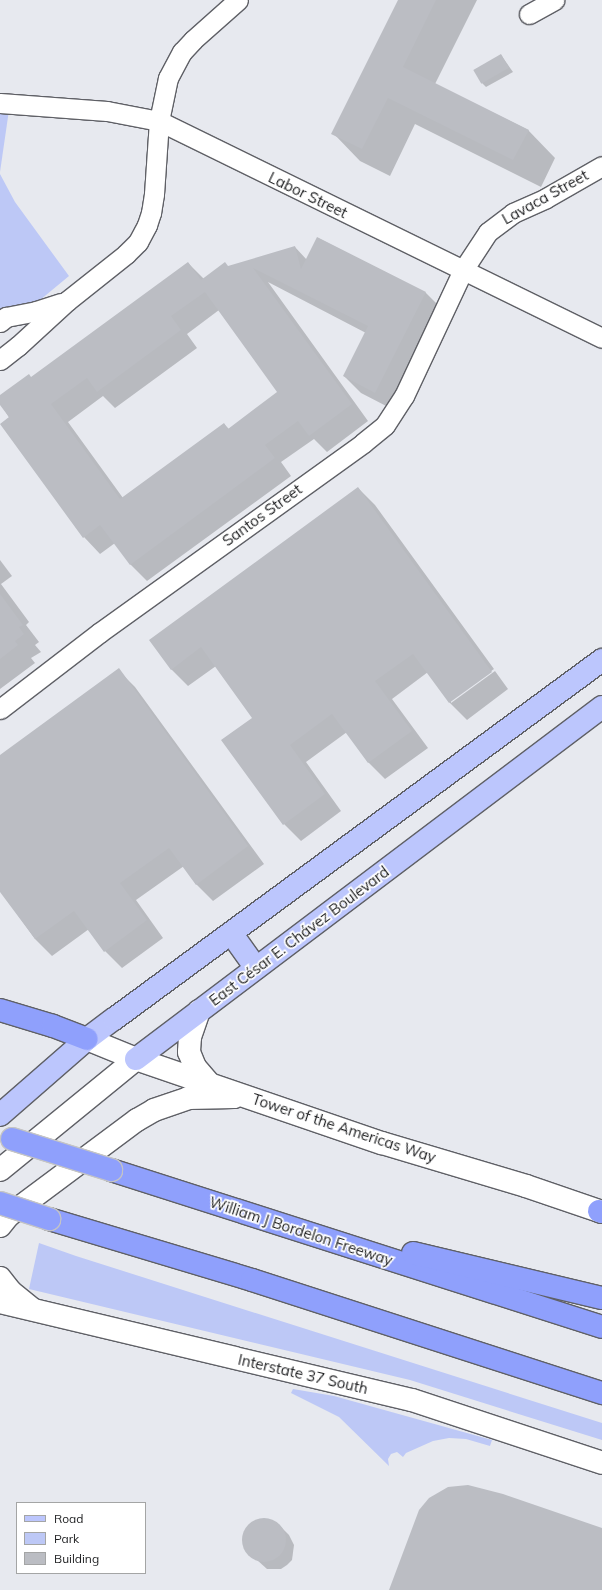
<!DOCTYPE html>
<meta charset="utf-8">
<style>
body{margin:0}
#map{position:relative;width:602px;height:1590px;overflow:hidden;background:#e7e9ef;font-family:Mulish,sans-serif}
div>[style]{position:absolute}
.green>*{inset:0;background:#bdc8f6}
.shadow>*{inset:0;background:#0003}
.building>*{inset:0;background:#bbbdc3;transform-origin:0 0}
.round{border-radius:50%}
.roads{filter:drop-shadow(1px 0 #5f6066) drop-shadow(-1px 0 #5f6066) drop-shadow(0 1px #5f6066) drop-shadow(0 -1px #5f6066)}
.street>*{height:19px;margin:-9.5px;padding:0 9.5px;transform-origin:9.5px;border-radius:9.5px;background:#fff}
.secondary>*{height:22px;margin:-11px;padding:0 11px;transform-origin:11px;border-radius:11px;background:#fff}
.primary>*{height:22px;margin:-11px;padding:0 11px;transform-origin:11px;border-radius:11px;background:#bcc6fd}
.highway>*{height:22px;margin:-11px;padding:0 11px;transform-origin:11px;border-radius:11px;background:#8fa0fc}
.bridges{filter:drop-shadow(1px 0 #c4c4c5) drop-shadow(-1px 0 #c4c4c5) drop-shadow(0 1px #c4c4c5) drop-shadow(0 -1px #c4c4c5)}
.highway-bridge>*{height:22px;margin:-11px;padding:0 11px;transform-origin:11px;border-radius:11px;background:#8fa0fc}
span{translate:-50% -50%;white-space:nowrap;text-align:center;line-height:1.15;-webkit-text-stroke:3.5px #fff;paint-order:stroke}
.street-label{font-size:15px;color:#1c1d1f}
.legend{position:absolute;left:16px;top:1502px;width:130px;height:72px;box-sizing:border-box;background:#fff;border:1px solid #a4a5a5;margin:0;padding:5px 7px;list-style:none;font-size:12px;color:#1c1d1f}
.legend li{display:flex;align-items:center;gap:8px;height:20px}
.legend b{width:20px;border:1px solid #a4a5a5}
</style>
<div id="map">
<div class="green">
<div style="clip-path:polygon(0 110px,9px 110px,0 172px)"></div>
<div style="clip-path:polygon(0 174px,15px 202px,69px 276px,40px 300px,0 314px)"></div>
<div style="clip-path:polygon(39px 1243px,76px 1256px,602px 1423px,602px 1440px,410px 1380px,29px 1289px)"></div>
<div style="clip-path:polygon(293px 1389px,334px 1396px,492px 1440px,490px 1446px,466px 1439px,449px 1438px,433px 1441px,406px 1453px,403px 1457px,397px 1452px,391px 1454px,388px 1459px,389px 1466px,339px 1417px,291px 1393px)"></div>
</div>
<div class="shadow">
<div style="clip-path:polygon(399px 0,477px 0,435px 84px,528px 130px,555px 158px,541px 187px,415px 124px,390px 176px,360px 161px,333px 133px)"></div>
<div style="clip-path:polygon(501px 55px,513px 72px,486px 87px,482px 83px)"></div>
<div style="clip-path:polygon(evenodd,318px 238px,426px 293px,443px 310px,392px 409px,361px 393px,344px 376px,366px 333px,268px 282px,368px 421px,327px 452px,314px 439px,281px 462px,291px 476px,147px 581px,130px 564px,115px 543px,100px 554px,84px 537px,0 403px,0 396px,32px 378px,188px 263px,204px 279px,228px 267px,295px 247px,307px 260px,318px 238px,219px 310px,279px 393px,229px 429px,224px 424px,123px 498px,68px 422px,103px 396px,115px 408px,197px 348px,187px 334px,219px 310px)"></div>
<div style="clip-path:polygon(358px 488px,375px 505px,494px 669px,451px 700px,451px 703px,495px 671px,508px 689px,467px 720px,450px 703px,428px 672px,392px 699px,428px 748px,385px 779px,368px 762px,347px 732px,306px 762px,341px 811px,301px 841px,284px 824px,254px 718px,216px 666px,188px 686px,171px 669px)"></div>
<div style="clip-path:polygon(0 560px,12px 576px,1px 584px,29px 622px,26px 625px,39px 642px,35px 645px,41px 652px,31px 658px,35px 663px,0 689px)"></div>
<div style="clip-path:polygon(118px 670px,135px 687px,264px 864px,213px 901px,196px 884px,184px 866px,136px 900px,163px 938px,122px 968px,105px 951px,89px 929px,52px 956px,35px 939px,0 890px,0 757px)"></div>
<div style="clip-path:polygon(265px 1519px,273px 1521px,280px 1526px,289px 1535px,294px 1545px,292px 1560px,287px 1565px,281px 1569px,267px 1569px,246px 1550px,243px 1542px,245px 1533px,250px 1525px,257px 1520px)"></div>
</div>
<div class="building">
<div style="clip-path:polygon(398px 0,436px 0,403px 67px,529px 130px,513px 160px,388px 98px,362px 149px,331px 134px)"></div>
<div style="left:501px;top:54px;width:16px;height:32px;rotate:60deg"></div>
<div style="clip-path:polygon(evenodd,317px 237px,426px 292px,375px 393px,343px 376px,368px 326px,253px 268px,352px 404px,309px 436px,298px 421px,265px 445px,275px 458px,130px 565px,100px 525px,83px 538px,0 424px,9px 417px,0 405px,0 395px,29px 374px,31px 377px,188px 262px,201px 280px,225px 262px,228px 266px,295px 246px,301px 269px,317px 237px,205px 292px,277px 392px,228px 429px,224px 423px,120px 499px,51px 404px,87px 378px,97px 392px,181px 330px,171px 316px,205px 292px)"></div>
<div style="clip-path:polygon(358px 487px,492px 672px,449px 703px,413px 654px,375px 681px,412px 731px,368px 763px,332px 714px,290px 745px,325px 794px,283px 825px,221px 740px,252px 718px,201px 647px,171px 670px,149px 640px)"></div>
<div style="clip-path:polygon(0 594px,23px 625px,19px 627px,24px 634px,15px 641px,18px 645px,0 659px)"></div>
<div style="clip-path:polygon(119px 668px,248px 846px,196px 885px,169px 848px,120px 883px,147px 920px,104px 952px,74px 911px,35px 939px,0 892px,0 755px)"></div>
<div style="clip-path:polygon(468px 1485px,503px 1494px,602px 1528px,602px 1590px,389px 1590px,419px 1510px,429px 1498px,448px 1487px)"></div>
<div class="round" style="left:242px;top:1518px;width:44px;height:44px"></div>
</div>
<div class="roads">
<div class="street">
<div style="left:529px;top:14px;width:29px;rotate:-29deg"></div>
<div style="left:0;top:103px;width:107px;rotate:4.3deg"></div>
<div style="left:107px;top:111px;width:53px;rotate:10.9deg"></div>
<div style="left:159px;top:121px;width:493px;rotate:26.1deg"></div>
<div style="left:0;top:322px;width:8px;rotate:-40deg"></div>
<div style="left:6px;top:317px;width:31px;rotate:-11deg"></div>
<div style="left:36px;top:311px;width:26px;rotate:-18deg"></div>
<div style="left:0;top:360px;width:23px;rotate:-38deg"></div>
<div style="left:18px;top:346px;width:67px;rotate:-42.6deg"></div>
<div style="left:67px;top:301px;width:75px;rotate:-38.5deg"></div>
<div style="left:126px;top:254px;width:17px;rotate:-45deg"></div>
<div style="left:138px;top:242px;width:19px;rotate:-62deg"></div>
<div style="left:147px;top:225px;width:13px;rotate:-72deg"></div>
<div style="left:151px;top:213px;width:19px;rotate:-81deg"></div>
<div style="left:154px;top:194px;width:73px;rotate:-86.1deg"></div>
<div style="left:159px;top:121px;width:44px;rotate:-78.2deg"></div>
<div style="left:168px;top:78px;width:30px;rotate:-62deg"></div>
<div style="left:182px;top:52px;width:16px;rotate:-47deg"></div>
<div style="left:193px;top:40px;width:60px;rotate:-41.6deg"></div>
<div style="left:0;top:709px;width:125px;rotate:-37.5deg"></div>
<div style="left:99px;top:633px;width:325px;rotate:-35.7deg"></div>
<div style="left:363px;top:443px;width:28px;rotate:-39deg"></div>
<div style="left:385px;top:425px;width:35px;rotate:-57deg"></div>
<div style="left:404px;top:396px;width:139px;rotate:-64.9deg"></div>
<div style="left:463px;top:270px;width:45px;rotate:-56.7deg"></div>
<div style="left:488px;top:232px;width:31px;rotate:-37deg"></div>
<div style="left:513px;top:213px;width:36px;rotate:-24deg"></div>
<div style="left:546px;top:198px;width:64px;rotate:-29.7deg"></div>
</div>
<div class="secondary">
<div style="left:199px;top:1011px;width:28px;rotate:109deg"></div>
<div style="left:190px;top:1037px;width:15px;rotate:94deg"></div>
<div style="left:189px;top:1052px;width:16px;rotate:68deg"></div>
<div style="left:195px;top:1067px;width:20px;rotate:49deg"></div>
<div style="left:87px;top:1039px;width:53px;rotate:22.2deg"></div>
<div style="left:136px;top:1059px;width:260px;rotate:18.9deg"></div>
<div style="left:382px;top:1143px;width:150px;rotate:16.6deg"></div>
<div style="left:526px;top:1186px;width:80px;rotate:18.9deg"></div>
<div style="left:0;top:1170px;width:176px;rotate:-39.2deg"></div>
<div style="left:0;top:1226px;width:13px;rotate:-51deg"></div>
<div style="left:8px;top:1216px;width:161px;rotate:-36.7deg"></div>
<div style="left:137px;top:1120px;width:20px;rotate:-30deg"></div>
<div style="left:154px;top:1110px;width:36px;rotate:-19deg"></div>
<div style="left:188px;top:1098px;width:46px;rotate:-1.2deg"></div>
<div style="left:0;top:1278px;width:16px;rotate:52deg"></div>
<div style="left:10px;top:1291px;width:27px;rotate:39deg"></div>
<div style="left:0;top:1302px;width:423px;rotate:13.4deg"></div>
<div style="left:412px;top:1400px;width:200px;rotate:18.3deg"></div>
</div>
<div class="primary">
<div style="left:231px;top:933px;width:43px;rotate:54.5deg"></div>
<div style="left:136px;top:1059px;width:584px;rotate:-37.07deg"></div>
<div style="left:0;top:1115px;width:116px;rotate:-41.1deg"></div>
<div style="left:87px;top:1039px;width:34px;rotate:-37deg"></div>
<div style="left:114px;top:1019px;width:606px;rotate:-36.34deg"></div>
</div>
<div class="highway">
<div style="left:0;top:1010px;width:55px;rotate:16.8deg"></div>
<div style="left:53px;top:1026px;width:36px;rotate:21deg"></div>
<div style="left:111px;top:1170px;width:515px;rotate:17.73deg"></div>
<div style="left:599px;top:1211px;width:3px;rotate:18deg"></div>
<div style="left:49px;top:1219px;width:212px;rotate:16.7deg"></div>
<div style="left:252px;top:1280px;width:368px;rotate:17.9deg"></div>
<div style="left:413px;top:1253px;width:194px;rotate:13.4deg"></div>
</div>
</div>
<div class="bridges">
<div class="highway-bridge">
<div style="left:12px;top:1139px;width:104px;rotate:17.4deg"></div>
<div style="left:0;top:1203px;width:52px;rotate:18.1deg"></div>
</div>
</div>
<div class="street-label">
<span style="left:308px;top:195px;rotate:26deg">Labor Street</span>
<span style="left:545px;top:197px;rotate:-29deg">Lavaca Street</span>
<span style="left:262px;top:515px;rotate:-36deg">Santos Street</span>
<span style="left:299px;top:936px;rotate:-37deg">East César E. Chávez Boulevard</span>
<span style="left:344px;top:1128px;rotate:18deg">Tower of the Americas Way</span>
<span style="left:301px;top:1231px;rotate:18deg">William J Bordelon Freeway</span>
<span style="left:303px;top:1374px;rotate:13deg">Interstate 37 South</span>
</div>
<ul class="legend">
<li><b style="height:5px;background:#bcc6fd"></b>Road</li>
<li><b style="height:11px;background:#bdc8f6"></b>Park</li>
<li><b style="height:11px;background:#bbbdc3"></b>Building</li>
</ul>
</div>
